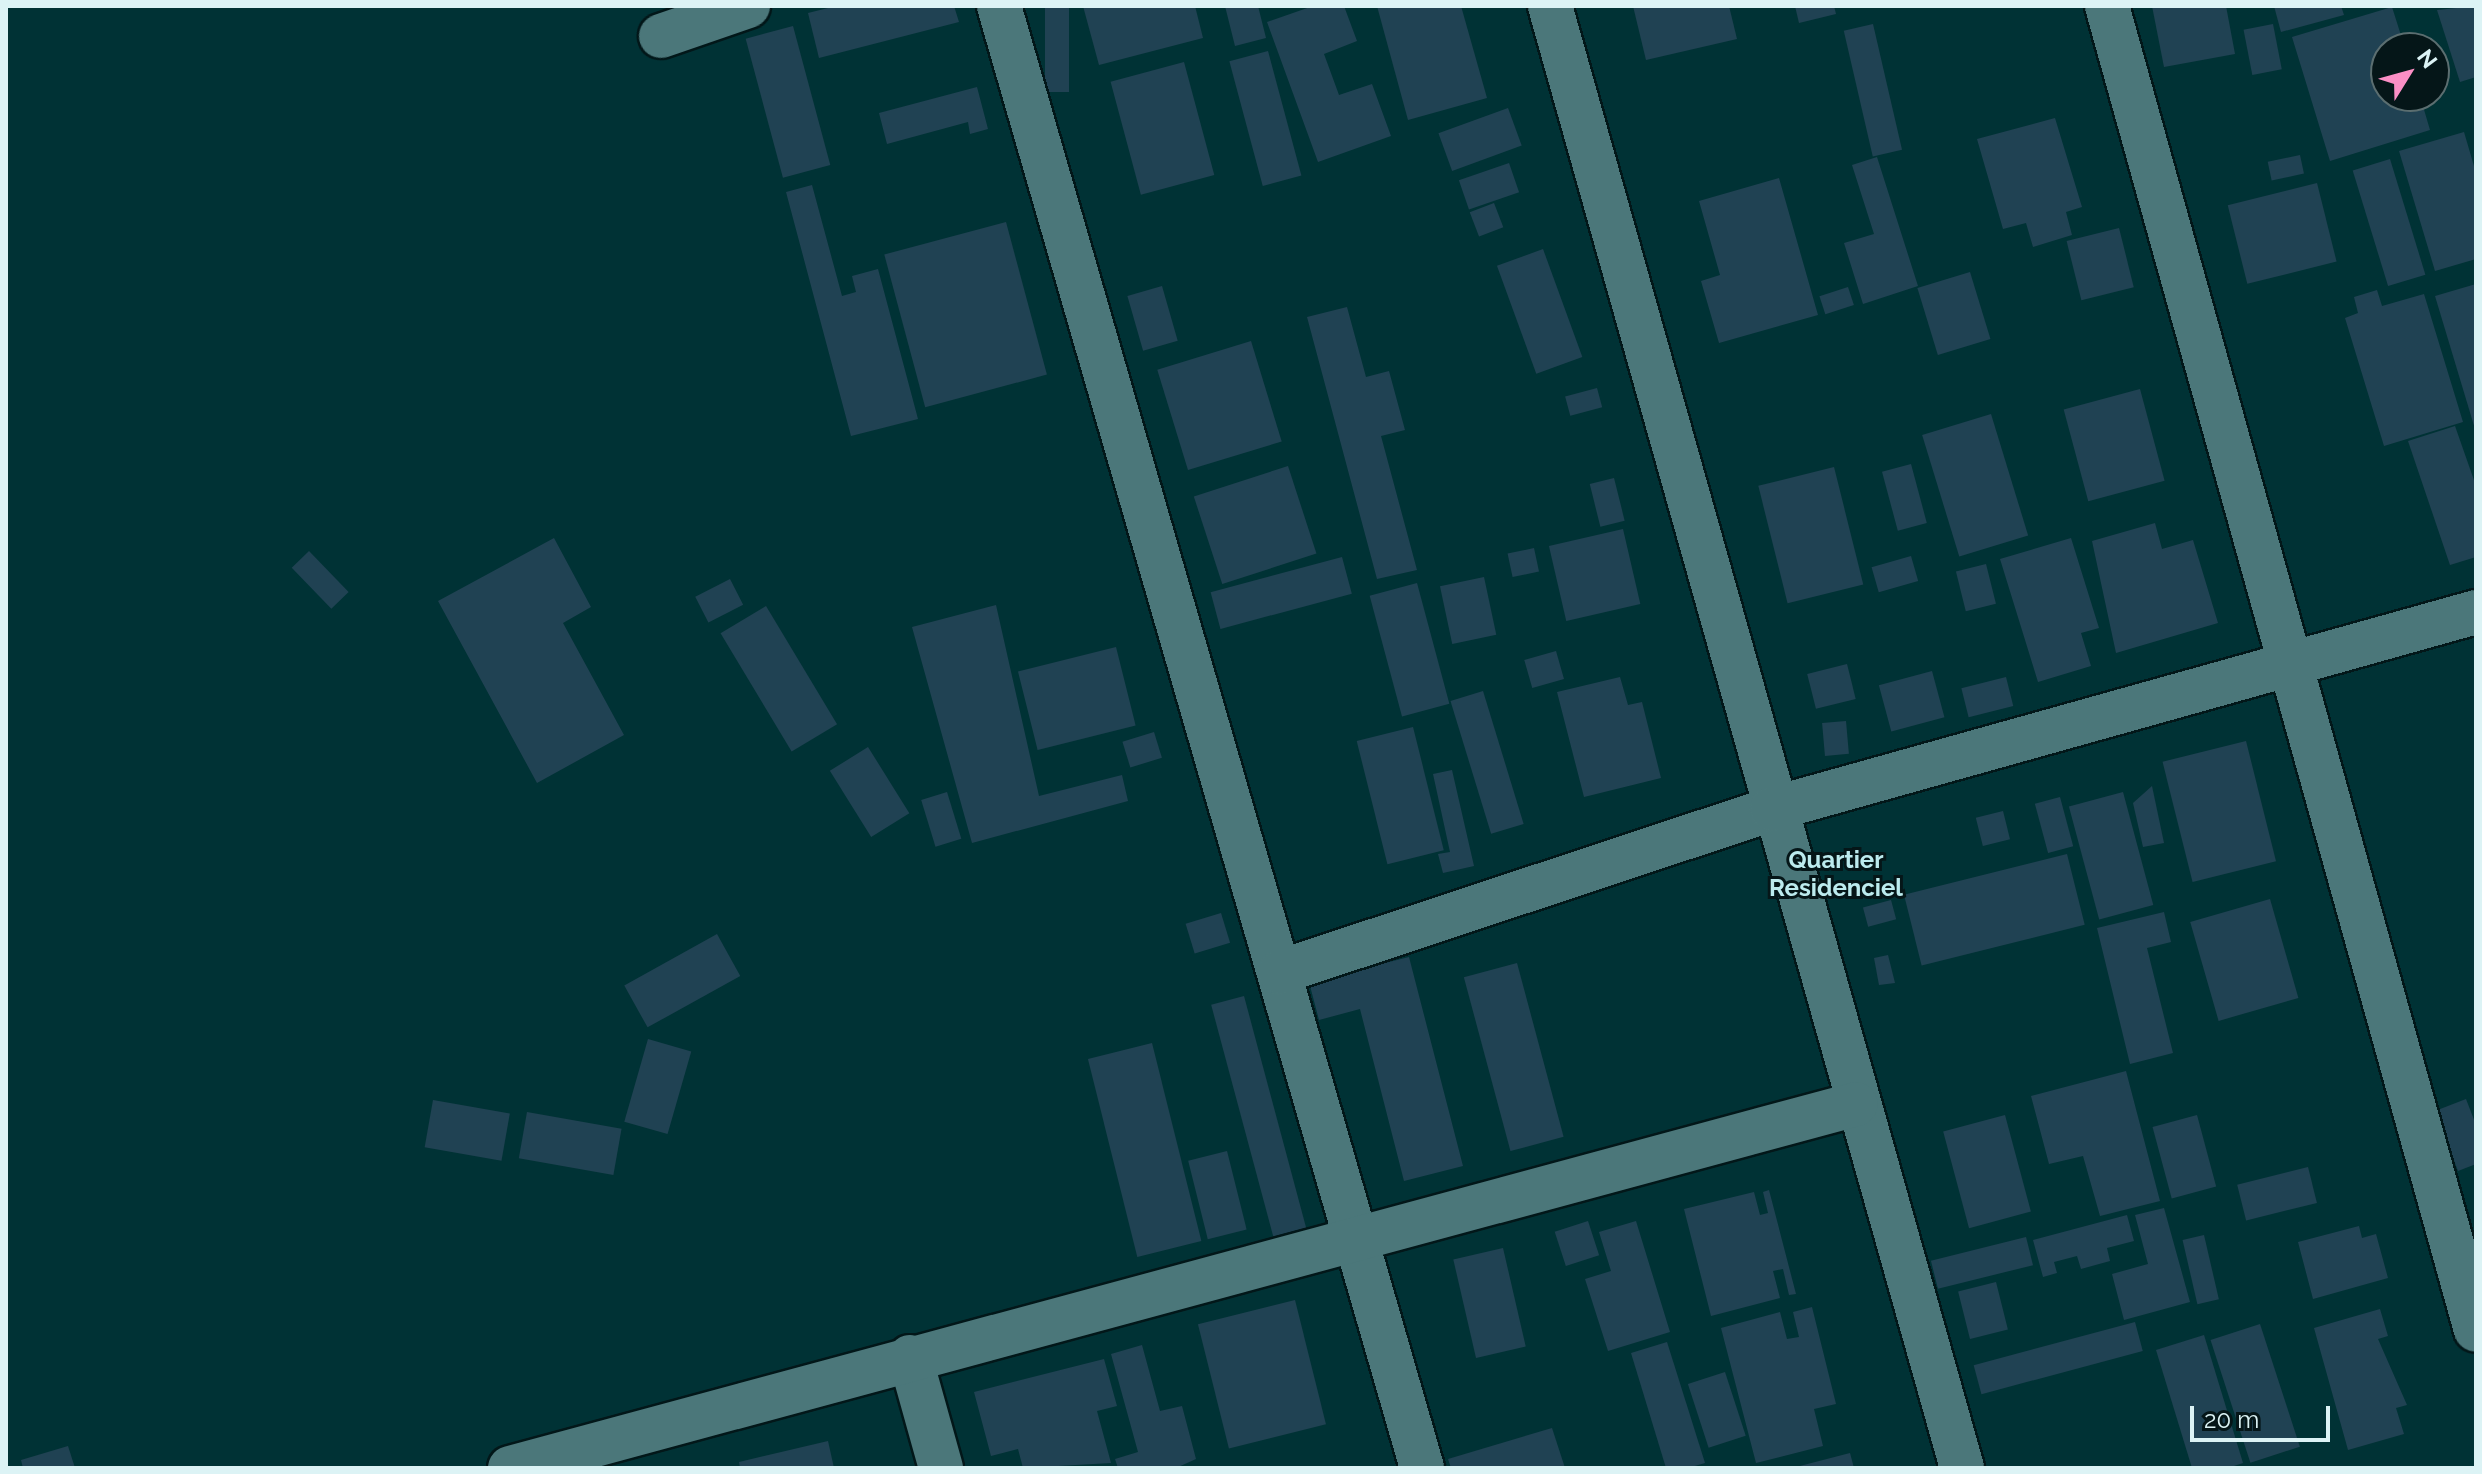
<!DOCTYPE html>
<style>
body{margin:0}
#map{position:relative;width:2482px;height:1474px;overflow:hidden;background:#003235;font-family:Raleway,sans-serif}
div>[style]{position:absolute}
.building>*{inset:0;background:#204253;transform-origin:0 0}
.roads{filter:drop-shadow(2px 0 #021719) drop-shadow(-2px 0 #021719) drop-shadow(0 2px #021719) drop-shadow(0 -2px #021719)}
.minor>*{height:44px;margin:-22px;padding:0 22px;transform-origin:22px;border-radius:22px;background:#4b777a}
span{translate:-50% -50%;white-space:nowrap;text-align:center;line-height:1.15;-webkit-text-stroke:6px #051618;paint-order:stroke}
.neighbourhood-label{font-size:24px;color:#bcebee;font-weight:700}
.frame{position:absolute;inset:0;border:8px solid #dcf3f5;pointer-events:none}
.north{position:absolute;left:2370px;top:32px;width:80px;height:80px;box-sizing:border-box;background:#051618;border:2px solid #5b6e70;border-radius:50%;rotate:53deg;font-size:22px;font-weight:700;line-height:32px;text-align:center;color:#dcf3f5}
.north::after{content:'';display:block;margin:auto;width:28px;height:36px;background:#fb8fc5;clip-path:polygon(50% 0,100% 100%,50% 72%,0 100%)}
.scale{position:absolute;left:2190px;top:1406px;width:140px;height:36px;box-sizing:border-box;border:4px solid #dcf3f5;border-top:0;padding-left:10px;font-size:24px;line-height:28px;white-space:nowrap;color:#dcf3f5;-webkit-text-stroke:6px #051618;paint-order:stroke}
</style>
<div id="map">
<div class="building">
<div style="clip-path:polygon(836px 6px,954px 6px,959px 22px,819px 58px,808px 13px)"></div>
<div style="left:1045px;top:6px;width:24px;height:86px"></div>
<div style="clip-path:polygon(1083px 6px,1195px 6px,1203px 38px,1099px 65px)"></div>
<div style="clip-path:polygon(1225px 6px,1258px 6px,1266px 38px,1235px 46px)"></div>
<div style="clip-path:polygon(1313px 6px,1344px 6px,1357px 41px,1324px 54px,1339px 95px,1372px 84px,1391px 136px,1318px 162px,1267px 22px)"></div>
<div style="clip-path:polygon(1377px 6px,1461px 6px,1487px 98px,1408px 120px)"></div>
<div style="clip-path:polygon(1633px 6px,1729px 6px,1737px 39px,1646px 60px)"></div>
<div style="clip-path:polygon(1795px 6px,1834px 6px,1836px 14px,1799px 23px)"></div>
<div style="clip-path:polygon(2152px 6px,2226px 6px,2235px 54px,2164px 67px)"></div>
<div style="clip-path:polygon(2274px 6px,2341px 6px,2344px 15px,2281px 32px)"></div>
<div style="clip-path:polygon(2476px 6px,2476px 77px,2460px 82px,2437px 10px)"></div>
<div style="clip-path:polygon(2392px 7px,2405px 48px,2386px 48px,2386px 96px,2420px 96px,2430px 130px,2330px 161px,2292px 37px)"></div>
<div style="left:1873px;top:24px;width:129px;height:30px;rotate:77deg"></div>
<div style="left:2273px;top:24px;width:46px;height:30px;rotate:79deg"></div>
<div style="left:793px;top:26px;width:144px;height:49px;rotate:75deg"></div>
<div style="left:1268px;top:51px;width:129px;height:40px;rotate:75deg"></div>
<div style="left:1184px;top:62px;width:117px;height:76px;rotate:75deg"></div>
<div style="clip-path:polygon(977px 87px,988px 129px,970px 134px,968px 122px,887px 144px,879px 113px)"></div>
<div style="left:1508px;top:108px;width:40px;height:74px;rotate:70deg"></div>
<div style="clip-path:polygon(2055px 118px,2082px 207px,2066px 212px,2072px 235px,2033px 247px,2026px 223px,2003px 229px,1977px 139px)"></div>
<div style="clip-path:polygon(2464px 132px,2476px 173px,2476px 259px,2435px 271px,2399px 151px)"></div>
<div style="left:2300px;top:155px;width:19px;height:33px;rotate:78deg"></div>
<div style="clip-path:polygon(1877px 157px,1918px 286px,1863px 304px,1844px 243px,1874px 234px,1852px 165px)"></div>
<div style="left:2390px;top:159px;width:121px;height:39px;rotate:73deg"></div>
<div style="left:1509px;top:163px;width:31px;height:53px;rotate:71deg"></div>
<div style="clip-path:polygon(1779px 178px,1818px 315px,1719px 343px,1701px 281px,1720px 275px,1699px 201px)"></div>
<div style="left:2317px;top:183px;width:81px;height:92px;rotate:76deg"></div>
<div style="clip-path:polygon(812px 185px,842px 296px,856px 292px,852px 276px,878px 269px,918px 419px,851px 436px,786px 192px)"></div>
<div style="left:1494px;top:203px;width:26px;height:26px;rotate:69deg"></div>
<div style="left:1006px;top:222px;width:158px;height:126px;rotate:75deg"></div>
<div style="left:2119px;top:228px;width:61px;height:54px;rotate:76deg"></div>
<div style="left:1543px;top:249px;width:115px;height:49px;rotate:70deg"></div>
<div style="left:1970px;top:272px;width:70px;height:55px;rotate:73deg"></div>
<div style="clip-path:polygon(2476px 284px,2476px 429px,2475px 429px,2435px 296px)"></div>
<div style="left:1162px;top:286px;width:57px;height:36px;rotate:74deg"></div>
<div style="left:1848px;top:287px;width:19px;height:30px;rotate:72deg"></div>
<div style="clip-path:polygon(2377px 290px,2382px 306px,2424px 294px,2463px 422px,2384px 446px,2345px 318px,2358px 313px,2354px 297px)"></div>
<div style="clip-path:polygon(1347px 307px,1366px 377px,1389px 371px,1405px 430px,1381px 436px,1417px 570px,1377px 579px,1307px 317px)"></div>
<div style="left:1251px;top:341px;width:105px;height:98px;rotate:73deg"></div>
<div style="left:1597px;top:388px;width:20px;height:33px;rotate:75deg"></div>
<div style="left:2140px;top:389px;width:95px;height:79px;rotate:75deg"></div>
<div style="left:1991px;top:414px;width:127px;height:72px;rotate:73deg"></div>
<div style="clip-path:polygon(2455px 426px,2476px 486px,2476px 557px,2450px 565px,2408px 441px)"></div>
<div style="left:1911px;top:464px;width:61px;height:30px;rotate:75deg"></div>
<div style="left:1288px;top:466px;width:92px;height:99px;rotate:72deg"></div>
<div style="left:1834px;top:467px;width:121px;height:78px;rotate:76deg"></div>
<div style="left:1614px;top:478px;width:44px;height:25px;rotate:76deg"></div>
<div style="clip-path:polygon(2155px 523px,2162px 549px,2193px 540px,2218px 623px,2116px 653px,2092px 541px)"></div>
<div style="left:1623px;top:529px;width:77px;height:76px;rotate:77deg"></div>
<div style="clip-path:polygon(554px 538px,591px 607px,563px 623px,624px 735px,537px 783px,438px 601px)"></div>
<div style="clip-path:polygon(2071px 538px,2099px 628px,2081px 633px,2091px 666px,2038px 682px,2000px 559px)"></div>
<div style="left:1534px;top:548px;width:24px;height:27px;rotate:78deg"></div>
<div style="left:309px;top:551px;width:57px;height:24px;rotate:46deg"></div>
<div style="left:1911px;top:556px;width:26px;height:41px;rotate:74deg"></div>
<div style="left:1342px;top:557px;width:38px;height:136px;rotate:75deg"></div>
<div style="left:1986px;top:564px;width:41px;height:31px;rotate:76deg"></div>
<div style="left:1484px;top:577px;width:59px;height:45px;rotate:78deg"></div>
<div style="left:730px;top:579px;width:29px;height:39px;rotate:63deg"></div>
<div style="left:1417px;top:583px;width:125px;height:49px;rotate:75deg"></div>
<div style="clip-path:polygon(996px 605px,1039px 796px,1122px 775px,1128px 801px,972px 843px,912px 627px)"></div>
<div style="left:766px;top:606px;width:138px;height:53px;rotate:59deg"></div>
<div style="left:1116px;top:647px;width:81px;height:101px;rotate:76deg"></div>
<div style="left:1556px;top:651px;width:29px;height:33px;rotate:74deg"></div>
<div style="left:1847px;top:664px;width:36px;height:41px;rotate:76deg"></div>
<div style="left:1932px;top:671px;width:48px;height:55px;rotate:75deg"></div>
<div style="clip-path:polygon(1620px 677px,1628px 705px,1642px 702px,1661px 778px,1584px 797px,1557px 692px)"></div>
<div style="left:2006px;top:677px;width:30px;height:46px;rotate:76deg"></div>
<div style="left:1483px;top:691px;width:139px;height:34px;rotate:73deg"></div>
<div style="left:1846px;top:721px;width:33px;height:24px;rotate:85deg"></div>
<div style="left:1413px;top:727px;width:127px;height:58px;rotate:76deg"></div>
<div style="left:1154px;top:732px;width:27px;height:33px;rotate:73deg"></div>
<div style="left:2246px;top:741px;width:124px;height:86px;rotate:76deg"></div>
<div style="left:868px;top:747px;width:78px;height:45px;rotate:58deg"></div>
<div style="clip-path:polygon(1452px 770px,1474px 866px,1443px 873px,1438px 854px,1450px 852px,1433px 774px)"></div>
<div style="clip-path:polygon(2152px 786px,2164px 843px,2143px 847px,2133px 803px)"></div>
<div style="left:947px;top:792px;width:49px;height:27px;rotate:73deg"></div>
<div style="left:2123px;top:792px;width:117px;height:56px;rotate:75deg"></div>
<div style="left:2060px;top:797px;width:51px;height:26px;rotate:75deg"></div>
<div style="left:2003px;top:811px;width:29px;height:28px;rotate:76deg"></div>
<div style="left:2067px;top:854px;width:73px;height:168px;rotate:76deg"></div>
<div style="left:2270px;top:899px;width:103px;height:83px;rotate:74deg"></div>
<div style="left:1891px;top:900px;width:20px;height:29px;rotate:75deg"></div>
<div style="clip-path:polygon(2164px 912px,2171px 942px,2147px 948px,2173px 1053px,2130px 1064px,2097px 928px)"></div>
<div style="left:1221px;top:913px;width:31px;height:37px;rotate:73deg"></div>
<div style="left:717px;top:934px;width:48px;height:106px;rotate:61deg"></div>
<div style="clip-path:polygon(1888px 955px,1895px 983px,1879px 985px,1874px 958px)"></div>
<div style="clip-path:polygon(1409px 957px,1463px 1166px,1404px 1181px,1360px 1009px,1319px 1020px,1309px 982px)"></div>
<div style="left:1517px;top:963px;width:180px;height:55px;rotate:75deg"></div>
<div style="left:1244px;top:996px;width:240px;height:34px;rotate:75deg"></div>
<div style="left:648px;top:1039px;width:45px;height:86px;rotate:16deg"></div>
<div style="left:1152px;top:1043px;width:204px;height:66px;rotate:76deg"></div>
<div style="clip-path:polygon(2126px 1071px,2160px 1201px,2100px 1216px,2083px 1156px,2049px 1164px,2031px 1096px)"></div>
<div style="clip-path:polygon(2466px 1099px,2476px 1125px,2476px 1164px,2458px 1171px,2435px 1111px)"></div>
<div style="left:433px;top:1100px;width:78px;height:48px;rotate:10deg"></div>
<div style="left:527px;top:1112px;width:96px;height:47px;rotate:10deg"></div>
<div style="left:2005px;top:1115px;width:100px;height:64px;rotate:75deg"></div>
<div style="left:2197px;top:1115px;width:74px;height:46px;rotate:75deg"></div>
<div style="left:1227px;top:1151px;width:81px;height:40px;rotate:76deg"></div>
<div style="left:2308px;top:1167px;width:37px;height:73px;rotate:76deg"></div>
<div style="clip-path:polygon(1769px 1190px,1796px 1294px,1789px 1295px,1783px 1269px,1773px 1271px,1780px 1298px,1711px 1316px,1684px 1209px,1754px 1192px,1760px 1215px,1768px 1213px,1763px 1192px)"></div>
<div style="clip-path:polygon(2164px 1208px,2190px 1302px,2124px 1320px,2112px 1274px,2148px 1264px,2135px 1215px)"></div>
<div style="clip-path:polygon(2127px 1215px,2134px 1241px,2107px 1248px,2110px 1261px,2081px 1269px,2077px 1256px,2054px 1262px,2057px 1273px,2043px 1277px,2033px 1240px)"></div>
<div style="left:1588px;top:1221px;width:36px;height:35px;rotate:72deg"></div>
<div style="clip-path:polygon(1636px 1221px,1670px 1332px,1608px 1351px,1585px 1279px,1611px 1271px,1599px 1232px)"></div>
<div style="clip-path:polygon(2359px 1226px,2362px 1238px,2376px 1234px,2388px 1278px,2313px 1299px,2298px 1242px)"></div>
<div style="left:2204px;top:1235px;width:66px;height:22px;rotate:77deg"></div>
<div style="left:2026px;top:1237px;width:29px;height:98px;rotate:76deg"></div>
<div style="left:1503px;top:1248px;width:101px;height:51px;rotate:77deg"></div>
<div style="left:1996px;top:1282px;width:49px;height:39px;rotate:76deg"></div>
<div style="left:1295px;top:1300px;width:128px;height:100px;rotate:76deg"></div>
<div style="clip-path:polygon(1812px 1307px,1836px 1404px,1814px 1409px,1823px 1446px,1756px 1463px,1721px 1328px,1780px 1312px,1787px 1339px,1799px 1337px,1793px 1312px)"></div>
<div style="clip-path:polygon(2380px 1309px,2388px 1336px,2378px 1339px,2407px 1405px,2396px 1408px,2404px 1434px,2348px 1450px,2314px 1328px)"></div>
<div style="left:2135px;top:1322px;width:30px;height:167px;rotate:75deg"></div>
<div style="left:2260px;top:1324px;width:129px;height:52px;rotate:72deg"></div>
<div style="clip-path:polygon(2204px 1335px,2243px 1463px,2228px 1468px,2192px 1468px,2156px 1350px)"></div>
<div style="clip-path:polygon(1667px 1342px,1705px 1463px,1688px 1468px,1666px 1468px,1631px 1353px)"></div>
<div style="clip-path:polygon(1142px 1345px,1160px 1411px,1182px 1406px,1196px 1459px,1176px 1468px,1118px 1468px,1115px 1459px,1138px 1452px,1111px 1354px)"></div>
<div style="clip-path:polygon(1104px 1359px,1117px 1406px,1097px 1411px,1111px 1463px,1023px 1468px,1018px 1449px,991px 1456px,974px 1392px)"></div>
<div style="left:1725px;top:1372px;width:67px;height:39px;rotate:72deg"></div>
<div style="clip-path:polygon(1552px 1428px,1565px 1468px,1451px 1468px,1448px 1459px)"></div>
<div style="clip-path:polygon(828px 1441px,834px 1468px,740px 1468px,739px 1462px)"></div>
<div style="clip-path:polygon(68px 1446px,75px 1468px,23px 1468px,21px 1460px)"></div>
<div style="clip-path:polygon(1850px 1453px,1854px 1468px,1796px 1468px,1796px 1467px)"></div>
</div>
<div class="roads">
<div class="minor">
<div style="left:999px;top:6px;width:1522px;rotate:73.86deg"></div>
<div style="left:1550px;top:6px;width:1519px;rotate:74.26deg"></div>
<div style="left:2107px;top:6px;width:1374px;rotate:74.43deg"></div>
<div style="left:661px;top:36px;width:92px;rotate:-19deg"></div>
<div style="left:1280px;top:972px;width:518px;rotate:-18.33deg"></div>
<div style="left:1772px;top:809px;width:731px;rotate:-15.63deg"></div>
<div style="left:910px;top:1357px;width:115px;rotate:74.4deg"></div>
<div style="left:510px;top:1468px;width:1394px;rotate:-15.13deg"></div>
</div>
</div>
<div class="neighbourhood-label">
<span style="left:1836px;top:874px">Quartier<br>Residenciel</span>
</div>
<div class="frame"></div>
<div class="north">N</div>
<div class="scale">20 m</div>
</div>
